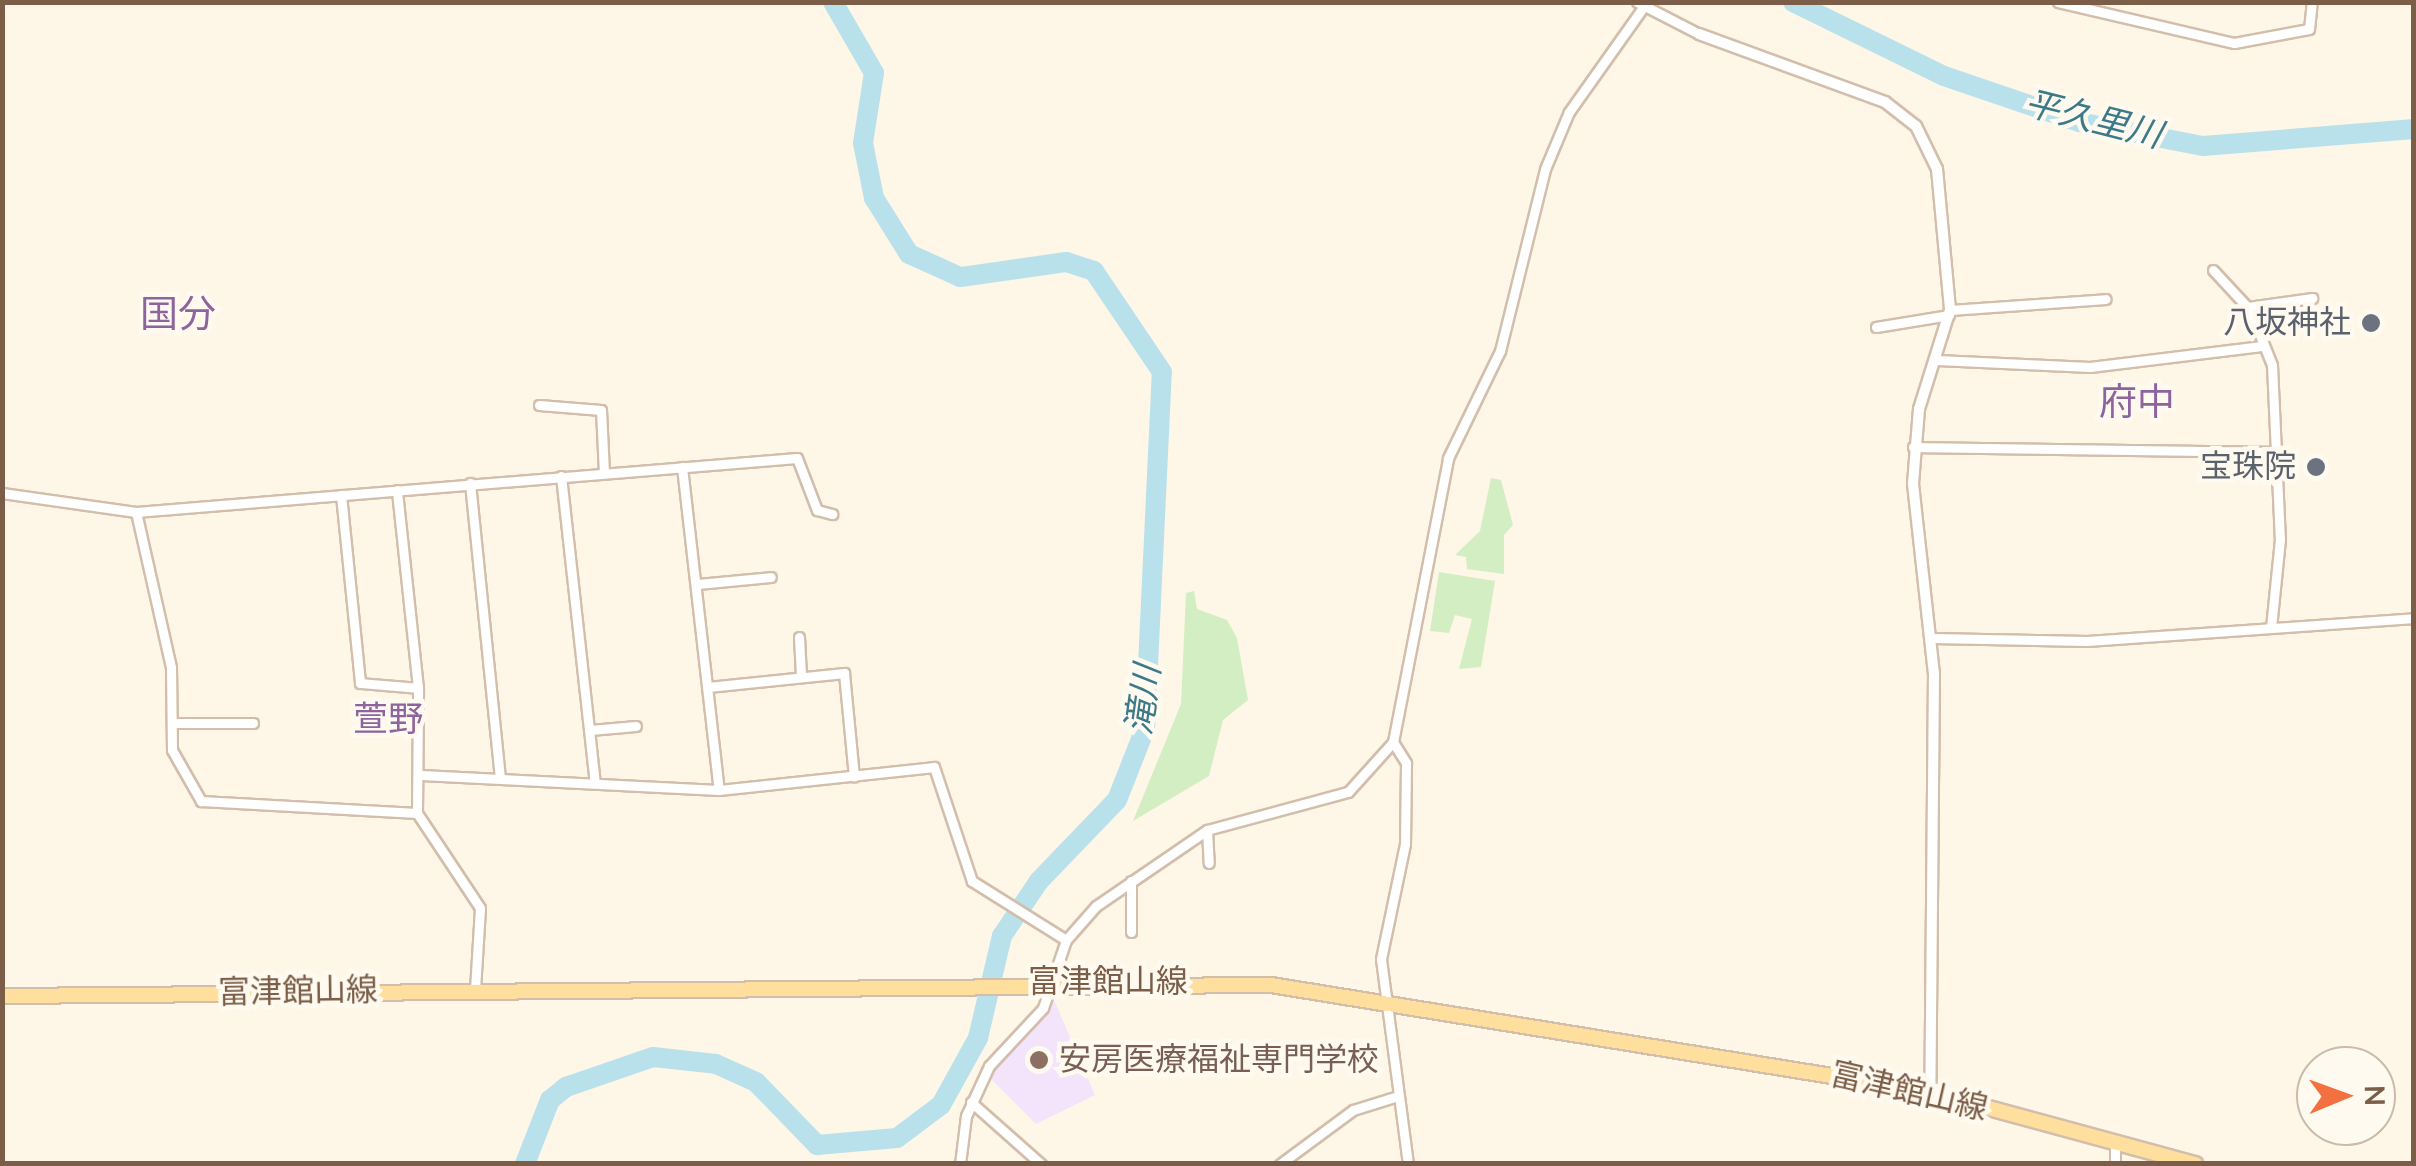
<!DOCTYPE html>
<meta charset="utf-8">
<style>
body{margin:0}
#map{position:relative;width:2416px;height:1166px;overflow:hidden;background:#fef6e7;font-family:"Nunito Sans","Noto Sans JP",sans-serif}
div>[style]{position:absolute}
.education>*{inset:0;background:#f3e3fb}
.green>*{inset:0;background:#d3eec3}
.river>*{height:20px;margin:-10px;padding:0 10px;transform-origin:10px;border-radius:10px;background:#b9e1eb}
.roads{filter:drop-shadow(2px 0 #d2beab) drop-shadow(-2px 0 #d2beab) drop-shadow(0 2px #d2beab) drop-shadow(0 -2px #d2beab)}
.minor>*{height:9px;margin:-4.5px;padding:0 4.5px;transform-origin:4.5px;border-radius:4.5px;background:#fff}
.tertiary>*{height:10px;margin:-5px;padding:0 5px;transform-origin:5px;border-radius:5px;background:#fff}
.primary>*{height:14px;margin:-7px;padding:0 7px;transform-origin:7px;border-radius:7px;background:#ffdf9d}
.dots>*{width:28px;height:28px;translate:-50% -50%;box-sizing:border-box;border:5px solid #fffaef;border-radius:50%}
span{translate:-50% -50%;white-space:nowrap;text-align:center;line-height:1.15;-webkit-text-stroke:9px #fffaef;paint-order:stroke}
.worship-label{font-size:32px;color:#5b616d}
.right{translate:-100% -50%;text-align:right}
.street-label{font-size:32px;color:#7b5d48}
.education-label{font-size:32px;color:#785e54}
.left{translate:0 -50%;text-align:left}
.water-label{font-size:35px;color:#3c7989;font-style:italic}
.neighbourhood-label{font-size:35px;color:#8e649f}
.quarter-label{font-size:38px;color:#8e649f}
.frame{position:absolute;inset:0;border:5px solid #7b5d48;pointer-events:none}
.north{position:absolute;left:2296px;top:1046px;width:100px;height:100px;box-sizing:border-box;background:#fffaef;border:2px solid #cabbac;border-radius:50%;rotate:89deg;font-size:28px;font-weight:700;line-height:40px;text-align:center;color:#7b5d48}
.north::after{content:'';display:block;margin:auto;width:35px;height:45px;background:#f37141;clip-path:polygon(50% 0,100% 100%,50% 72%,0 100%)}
</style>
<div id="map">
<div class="education">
<div style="clip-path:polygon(1054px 1000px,1095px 1095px,1036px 1124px,987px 1075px)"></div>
</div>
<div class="green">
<div style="clip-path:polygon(1491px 478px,1501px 480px,1513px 525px,1504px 535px,1504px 574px,1467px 569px,1466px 557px,1455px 555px,1480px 531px)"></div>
<div style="clip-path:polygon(1439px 572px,1495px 581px,1481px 667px,1459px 669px,1472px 619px,1455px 615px,1449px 633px,1430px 631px)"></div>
<div style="clip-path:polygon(1194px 591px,1197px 609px,1227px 620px,1237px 638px,1248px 700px,1223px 720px,1209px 776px,1133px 821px,1181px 704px,1186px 593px)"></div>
</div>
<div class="river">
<div style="left:1793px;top:2px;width:168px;rotate:26.1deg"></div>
<div style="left:1944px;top:76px;width:143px;rotate:18.8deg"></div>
<div style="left:2079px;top:122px;width:126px;rotate:11deg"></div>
<div style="left:2203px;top:146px;width:212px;rotate:-4.6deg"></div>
<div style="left:525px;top:1164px;width:69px;rotate:-68.7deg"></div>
<div style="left:550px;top:1100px;width:21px;rotate:-39deg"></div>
<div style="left:566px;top:1087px;width:92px;rotate:-19deg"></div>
<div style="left:653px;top:1057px;width:63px;rotate:6.3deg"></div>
<div style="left:716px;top:1064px;width:44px;rotate:24.2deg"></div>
<div style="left:756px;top:1082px;width:88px;rotate:45.9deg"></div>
<div style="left:817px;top:1145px;width:80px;rotate:-5deg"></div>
<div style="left:897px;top:1138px;width:55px;rotate:-36.9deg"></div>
<div style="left:941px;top:1105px;width:77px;rotate:-61.1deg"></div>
<div style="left:978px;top:1038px;width:105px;rotate:-76.8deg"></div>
<div style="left:1002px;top:936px;width:66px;rotate:-56.1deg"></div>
<div style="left:1039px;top:881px;width:112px;rotate:-46.1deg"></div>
<div style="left:1117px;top:800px;width:76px;rotate:-68.5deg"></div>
<div style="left:1145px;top:729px;width:357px;rotate:-87.3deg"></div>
<div style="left:1162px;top:372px;width:122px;rotate:-124deg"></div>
<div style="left:1094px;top:271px;width:29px;rotate:-162deg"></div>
<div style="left:1066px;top:262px;width:107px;rotate:171.9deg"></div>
<div style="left:960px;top:277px;width:56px;rotate:-155.7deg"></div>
<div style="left:909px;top:254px;width:66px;rotate:-122deg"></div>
<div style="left:874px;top:198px;width:56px;rotate:-101.3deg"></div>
<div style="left:863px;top:143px;width:71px;rotate:-81.1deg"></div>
<div style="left:874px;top:73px;width:82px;rotate:-120deg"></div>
</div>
<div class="roads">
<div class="minor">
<div style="left:1637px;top:2px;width:70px;rotate:27.3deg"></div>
<div style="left:2058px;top:2px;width:181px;rotate:13.1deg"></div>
<div style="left:2234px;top:43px;width:76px;rotate:-10.6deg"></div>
<div style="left:2309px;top:29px;width:27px;rotate:-84deg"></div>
<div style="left:2213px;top:270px;width:54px;rotate:47.2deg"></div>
<div style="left:2250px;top:310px;width:59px;rotate:68.2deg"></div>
<div style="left:2272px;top:365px;width:174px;rotate:87.4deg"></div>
<div style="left:2280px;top:539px;width:88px;rotate:95.8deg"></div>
<div style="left:2248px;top:307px;width:65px;rotate:-8deg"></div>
<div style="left:1950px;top:310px;width:156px;rotate:-4deg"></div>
<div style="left:1876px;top:327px;width:74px;rotate:-9.3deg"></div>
<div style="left:1937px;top:360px;width:153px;rotate:2.6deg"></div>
<div style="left:2090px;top:367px;width:171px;rotate:-7deg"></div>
<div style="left:539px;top:405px;width:62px;rotate:4.6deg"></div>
<div style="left:601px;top:410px;width:63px;rotate:87.3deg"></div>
<div style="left:1913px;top:447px;width:362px;rotate:0.8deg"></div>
<div style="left:682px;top:467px;width:325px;rotate:83.5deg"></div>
<div style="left:561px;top:476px;width:309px;rotate:83.7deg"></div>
<div style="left:470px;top:483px;width:295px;rotate:84.2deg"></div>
<div style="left:2px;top:493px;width:135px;rotate:8.1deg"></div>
<div style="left:136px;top:512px;width:663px;rotate:-4.67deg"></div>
<div style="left:797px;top:458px;width:56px;rotate:69deg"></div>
<div style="left:817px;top:510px;width:16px;rotate:15deg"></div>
<div style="left:341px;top:495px;width:189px;rotate:84.2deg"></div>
<div style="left:360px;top:683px;width:58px;rotate:4.9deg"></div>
<div style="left:136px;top:512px;width:159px;rotate:77.3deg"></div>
<div style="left:171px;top:667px;width:83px;rotate:89.3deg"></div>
<div style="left:172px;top:750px;width:59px;rotate:60.4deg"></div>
<div style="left:201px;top:801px;width:216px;rotate:3.2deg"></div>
<div style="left:417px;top:813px;width:125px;rotate:-89.5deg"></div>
<div style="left:418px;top:688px;width:199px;rotate:-96.1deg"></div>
<div style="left:697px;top:584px;width:74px;rotate:-5.4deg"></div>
<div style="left:799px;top:637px;width:39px;rotate:87deg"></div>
<div style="left:1933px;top:638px;width:154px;rotate:1.1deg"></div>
<div style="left:2087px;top:641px;width:328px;rotate:-4deg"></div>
<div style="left:708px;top:687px;width:137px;rotate:-5.9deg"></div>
<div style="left:844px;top:673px;width:104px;rotate:84.5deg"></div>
<div style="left:172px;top:723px;width:81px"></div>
<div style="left:590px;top:730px;width:46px;rotate:-5deg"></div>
<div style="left:1393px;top:742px;width:25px;rotate:58deg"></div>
<div style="left:1406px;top:763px;width:81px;rotate:90.7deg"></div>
<div style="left:1405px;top:844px;width:117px;rotate:101.8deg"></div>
<div style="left:1381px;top:959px;width:207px;rotate:82.5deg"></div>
<div style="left:421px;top:775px;width:298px;rotate:2.9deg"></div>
<div style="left:719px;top:790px;width:216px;rotate:-6.1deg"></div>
<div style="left:934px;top:767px;width:120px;rotate:71.6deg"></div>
<div style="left:972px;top:881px;width:111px;rotate:32.1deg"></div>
<div style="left:417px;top:813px;width:114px;rotate:56.4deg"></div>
<div style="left:480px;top:908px;width:81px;rotate:93.5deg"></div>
<div style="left:1207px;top:830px;width:33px;rotate:87deg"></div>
<div style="left:1131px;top:881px;width:51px;rotate:90deg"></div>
<div style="left:971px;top:1102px;width:94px;rotate:41.5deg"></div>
<div style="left:960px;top:1164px;width:48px;rotate:-82.9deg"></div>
<div style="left:966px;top:1116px;width:55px;rotate:-65.3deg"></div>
<div style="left:989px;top:1066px;width:79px;rotate:-47deg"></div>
<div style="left:1043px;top:1008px;width:72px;rotate:-71.3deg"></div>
<div style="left:1066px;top:940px;width:45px;rotate:-48.6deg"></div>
<div style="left:1096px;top:906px;width:135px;rotate:-34.4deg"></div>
<div style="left:1207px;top:830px;width:146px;rotate:-15.1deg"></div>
<div style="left:1348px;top:792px;width:67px;rotate:-48deg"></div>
<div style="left:1393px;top:742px;width:289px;rotate:-79deg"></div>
<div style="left:1448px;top:458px;width:119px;rotate:-64.1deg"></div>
<div style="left:1500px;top:351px;width:187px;rotate:-76.1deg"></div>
<div style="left:1545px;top:169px;width:62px;rotate:-67.2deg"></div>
<div style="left:1569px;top:112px;width:135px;rotate:-54.7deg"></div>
<div style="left:1280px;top:1164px;width:91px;rotate:-36.5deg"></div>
<div style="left:1353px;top:1110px;width:47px;rotate:-17.3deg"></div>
<div style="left:2115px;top:1164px;width:17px;rotate:-90deg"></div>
</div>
<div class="tertiary">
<div style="left:1699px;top:34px;width:198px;rotate:20.1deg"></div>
<div style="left:1885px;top:102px;width:39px;rotate:38deg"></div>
<div style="left:1916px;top:126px;width:48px;rotate:64deg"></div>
<div style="left:1937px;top:169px;width:142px;rotate:84.7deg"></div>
<div style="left:1950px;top:310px;width:104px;rotate:107.4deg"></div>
<div style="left:1919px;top:409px;width:75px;rotate:94.6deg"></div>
<div style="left:1913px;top:484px;width:190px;rotate:83.7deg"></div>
<div style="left:1934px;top:673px;width:419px;rotate:90.5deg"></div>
</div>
<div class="primary">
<div style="left:2px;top:996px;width:1269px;rotate:-0.5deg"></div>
<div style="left:1271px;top:985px;width:668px;rotate:9.22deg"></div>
<div style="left:1930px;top:1092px;width:275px;rotate:15.2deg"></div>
</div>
</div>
<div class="dots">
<div style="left:2371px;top:323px;background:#6b7280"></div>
<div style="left:2316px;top:467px;background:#6b7280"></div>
<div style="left:1039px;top:1060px;background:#8d6e63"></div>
</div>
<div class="worship-label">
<span class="right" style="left:2351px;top:323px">八坂神社</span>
<span class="right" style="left:2296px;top:467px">宝珠院</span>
</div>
<div class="street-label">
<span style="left:1108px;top:982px">富津館山線</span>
<span style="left:298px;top:992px;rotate:-1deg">富津館山線</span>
<span style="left:1909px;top:1092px;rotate:13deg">富津館山線</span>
</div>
<div class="education-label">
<span class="left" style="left:1059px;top:1060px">安房医療福祉専門学校</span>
</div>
<div class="water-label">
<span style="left:2093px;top:120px;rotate:14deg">平久里川</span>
<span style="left:1144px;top:700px;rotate:-82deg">滝川</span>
</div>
<div class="neighbourhood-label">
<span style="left:388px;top:720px">萱野</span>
</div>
<div class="quarter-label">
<span style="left:178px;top:315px">国分</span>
<span style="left:2137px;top:403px">府中</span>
</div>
<div class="frame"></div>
<div class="north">N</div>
</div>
